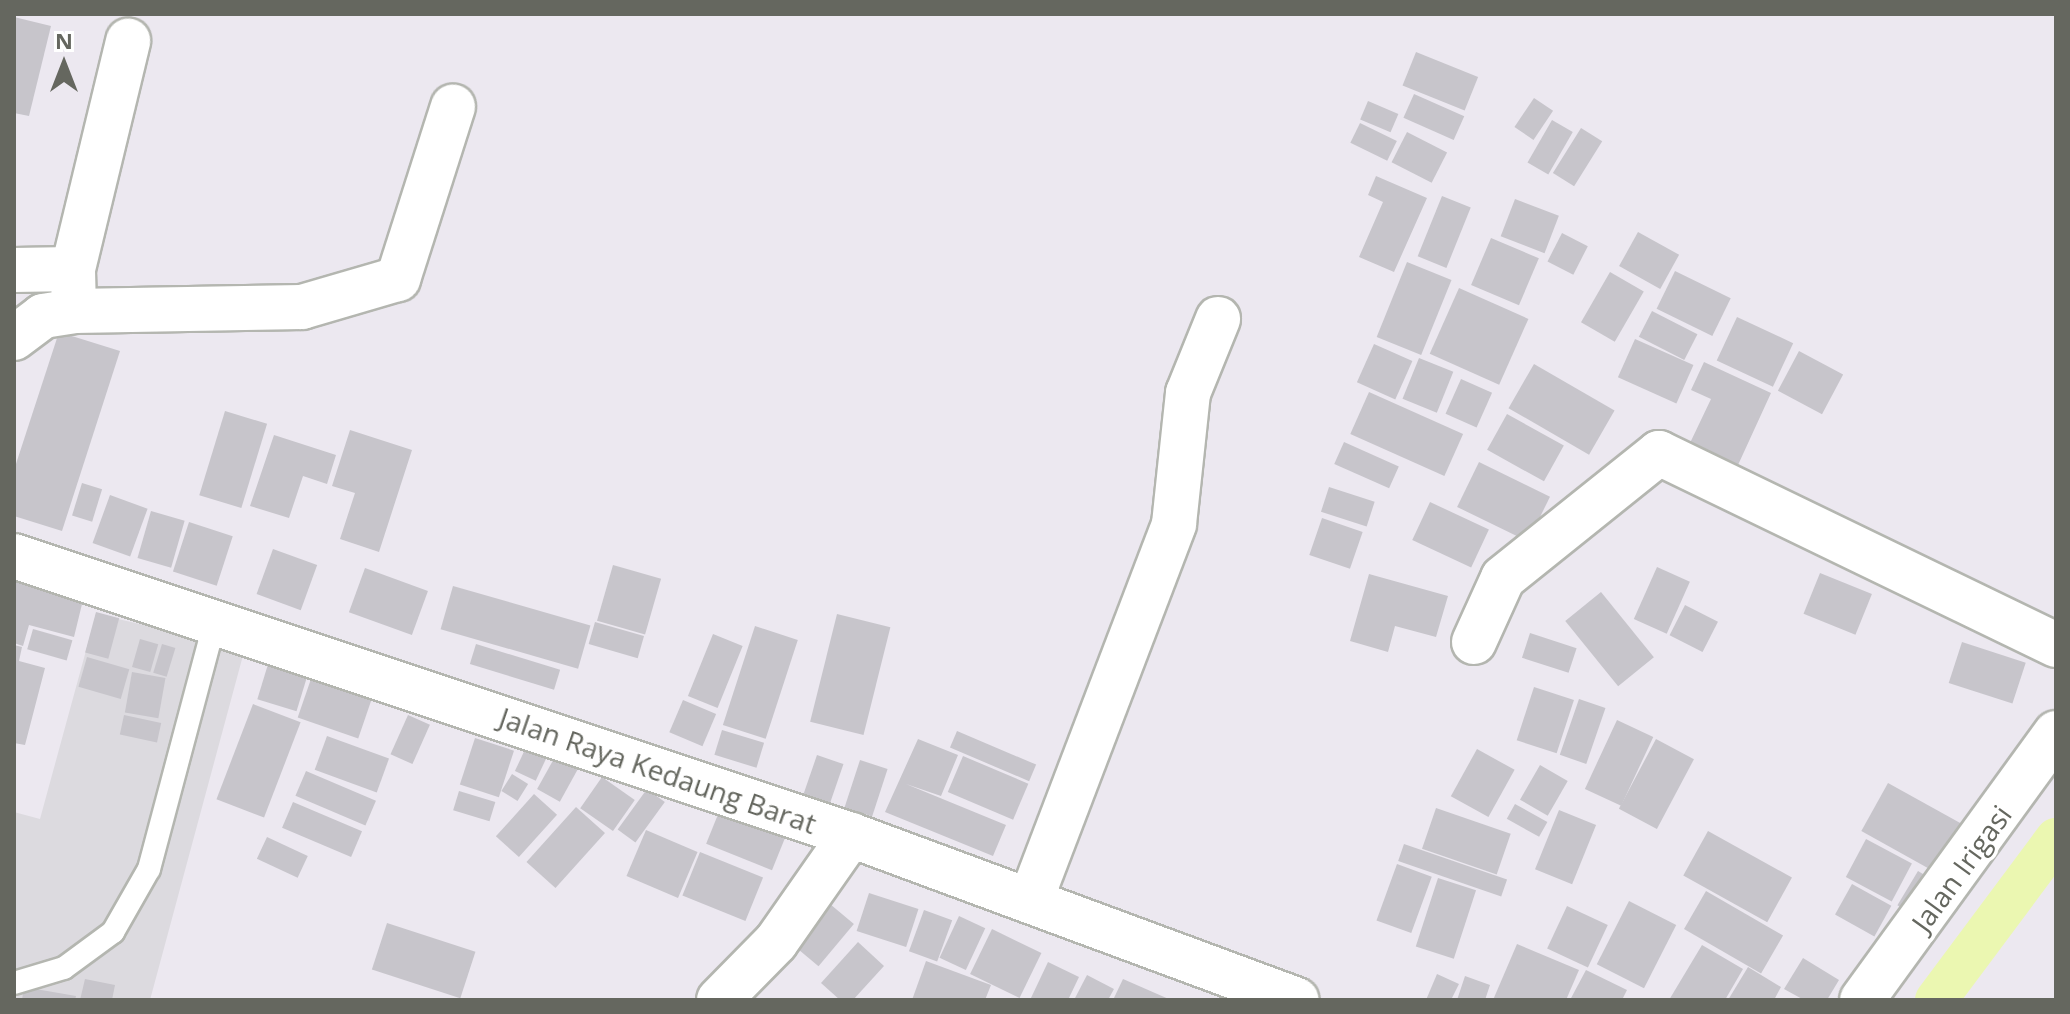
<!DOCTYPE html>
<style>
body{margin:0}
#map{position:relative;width:2070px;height:1014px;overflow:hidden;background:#ece8f0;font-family:"Open Sans",sans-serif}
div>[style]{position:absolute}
.industrial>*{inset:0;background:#dcdadf}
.canal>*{height:42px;margin:-21px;padding:0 21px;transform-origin:21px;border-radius:21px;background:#ebf7b1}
.building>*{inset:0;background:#c7c5cb;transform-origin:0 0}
.roads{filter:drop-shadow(2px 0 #b4b6b0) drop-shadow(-2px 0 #b4b6b0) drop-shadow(0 2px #b4b6b0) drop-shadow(0 -2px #b4b6b0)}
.lane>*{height:22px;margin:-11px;padding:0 11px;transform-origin:11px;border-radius:11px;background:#fff}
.street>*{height:44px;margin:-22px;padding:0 22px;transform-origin:22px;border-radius:22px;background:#fff}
.secondary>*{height:44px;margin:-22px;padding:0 22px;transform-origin:22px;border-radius:22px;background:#fff}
span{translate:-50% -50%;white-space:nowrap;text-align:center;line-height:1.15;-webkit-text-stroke:7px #fff;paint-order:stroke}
.street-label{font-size:28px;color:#65675f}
.frame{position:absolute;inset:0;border:16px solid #65675f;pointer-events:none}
.north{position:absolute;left:24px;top:24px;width:80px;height:80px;-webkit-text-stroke:6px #fff;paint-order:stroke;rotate:0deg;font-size:22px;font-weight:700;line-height:32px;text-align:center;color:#65675f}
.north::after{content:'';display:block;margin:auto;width:28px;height:36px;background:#65675f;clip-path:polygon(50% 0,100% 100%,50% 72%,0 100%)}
</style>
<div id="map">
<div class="industrial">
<div style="clip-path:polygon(96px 614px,245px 648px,150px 1000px,14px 1000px,14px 812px,40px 819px)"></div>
</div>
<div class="canal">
<div style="left:1936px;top:1000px;width:201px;rotate:-53.3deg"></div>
</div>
<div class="building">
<div style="clip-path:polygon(14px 17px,51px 26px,29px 116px,14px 113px)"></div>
<div style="left:1416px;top:52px;width:67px;height:36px;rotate:22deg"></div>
<div style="left:1414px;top:94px;width:55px;height:26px;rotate:24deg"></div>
<div style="left:1534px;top:98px;width:23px;height:35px;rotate:34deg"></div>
<div style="left:1368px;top:101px;width:33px;height:20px;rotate:23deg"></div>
<div style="left:1552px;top:120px;width:24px;height:49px;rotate:30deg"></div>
<div style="left:1360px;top:123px;width:41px;height:22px;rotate:26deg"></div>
<div style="left:1581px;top:128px;width:25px;height:53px;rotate:32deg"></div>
<div style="left:1407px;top:132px;width:45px;height:34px;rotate:27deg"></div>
<div style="clip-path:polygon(1376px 176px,1427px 198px,1394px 272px,1359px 257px,1383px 202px,1368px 195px)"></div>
<div style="left:1442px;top:196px;width:31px;height:65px;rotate:22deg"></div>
<div style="left:1515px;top:199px;width:47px;height:40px;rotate:21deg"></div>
<div style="left:1638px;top:232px;width:47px;height:39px;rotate:29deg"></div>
<div style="left:1562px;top:233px;width:29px;height:32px;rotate:27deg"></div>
<div style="left:1491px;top:238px;width:52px;height:51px;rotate:23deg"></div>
<div style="left:1407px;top:262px;width:48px;height:81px;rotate:22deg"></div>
<div style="left:1675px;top:271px;width:62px;height:42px;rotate:26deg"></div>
<div style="left:1610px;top:272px;width:39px;height:58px;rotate:30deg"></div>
<div style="left:1459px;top:288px;width:76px;height:72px;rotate:24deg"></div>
<div style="left:1652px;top:311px;width:51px;height:29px;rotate:27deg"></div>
<div style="left:1737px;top:317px;width:62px;height:48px;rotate:25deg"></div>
<div style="clip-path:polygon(59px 332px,120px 351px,62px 531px,14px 516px,14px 470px)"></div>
<div style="left:1635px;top:339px;width:64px;height:42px;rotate:24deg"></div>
<div style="left:1374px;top:344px;width:42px;height:42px;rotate:24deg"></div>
<div style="left:1799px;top:351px;width:50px;height:45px;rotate:28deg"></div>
<div style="left:1419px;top:358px;width:37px;height:44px;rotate:22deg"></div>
<div style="clip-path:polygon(1704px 362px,1771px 393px,1738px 465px,1690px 443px,1711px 399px,1691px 390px)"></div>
<div style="left:1534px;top:364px;width:93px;height:51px;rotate:30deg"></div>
<div style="left:1461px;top:379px;width:34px;height:38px;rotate:24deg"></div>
<div style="left:1369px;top:392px;width:103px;height:46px;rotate:24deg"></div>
<div style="left:225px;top:411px;width:44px;height:88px;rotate:17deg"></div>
<div style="left:1507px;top:414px;width:65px;height:41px;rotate:29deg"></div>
<div style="clip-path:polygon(350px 430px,412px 450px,379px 552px,340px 539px,355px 493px,332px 486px)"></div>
<div style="clip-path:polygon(274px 435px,336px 455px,327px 484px,303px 476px,289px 518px,250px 506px)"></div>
<div style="left:1344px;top:442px;width:60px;height:24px;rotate:24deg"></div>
<div style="left:1479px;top:462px;width:79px;height:50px;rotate:26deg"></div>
<div style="left:82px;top:483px;width:21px;height:34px;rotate:17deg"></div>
<div style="left:1329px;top:487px;width:48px;height:26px;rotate:18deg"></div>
<div style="left:110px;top:495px;width:40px;height:51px;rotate:20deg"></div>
<div style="left:1430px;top:502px;width:65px;height:42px;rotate:25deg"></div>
<div style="left:151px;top:511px;width:35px;height:49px;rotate:16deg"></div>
<div style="left:1322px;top:518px;width:43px;height:39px;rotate:19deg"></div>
<div style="left:189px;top:522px;width:46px;height:52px;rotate:18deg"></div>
<div style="left:273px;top:549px;width:47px;height:48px;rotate:20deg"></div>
<div style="left:613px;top:565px;width:50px;height:58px;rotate:16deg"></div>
<div style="left:1657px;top:567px;width:36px;height:57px;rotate:24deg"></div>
<div style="left:365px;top:568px;width:67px;height:47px;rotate:20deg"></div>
<div style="left:1820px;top:573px;width:56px;height:44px;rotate:22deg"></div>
<div style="clip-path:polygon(1369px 574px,1448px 596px,1436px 637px,1395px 626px,1388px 652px,1350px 641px)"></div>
<div style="clip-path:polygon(14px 581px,83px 600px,74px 637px,29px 625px,23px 646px,14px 643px)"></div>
<div style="left:453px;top:586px;width:143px;height:45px;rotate:16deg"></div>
<div style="left:1601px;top:592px;width:84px;height:46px;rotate:51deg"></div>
<div style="left:1685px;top:605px;width:37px;height:34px;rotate:27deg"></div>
<div style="left:96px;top:612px;width:24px;height:42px;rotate:15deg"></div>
<div style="left:837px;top:614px;width:55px;height:111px;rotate:14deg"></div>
<div style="left:595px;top:622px;width:51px;height:23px;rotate:16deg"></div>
<div style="left:755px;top:626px;width:45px;height:104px;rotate:18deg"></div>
<div style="left:33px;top:629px;width:41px;height:21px;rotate:16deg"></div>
<div style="left:1530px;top:633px;width:49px;height:26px;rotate:18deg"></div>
<div style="left:713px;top:634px;width:32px;height:67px;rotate:22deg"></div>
<div style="left:140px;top:639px;width:19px;height:29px;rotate:16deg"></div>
<div style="left:1962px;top:642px;width:67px;height:43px;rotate:18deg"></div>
<div style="left:162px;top:644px;width:14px;height:30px;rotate:17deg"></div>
<div style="left:476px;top:644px;width:88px;height:21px;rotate:17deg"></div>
<div style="clip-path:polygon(14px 645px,22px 647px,19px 661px,45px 668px,25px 745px,14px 743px)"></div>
<div style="left:87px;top:657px;width:44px;height:31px;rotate:16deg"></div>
<div style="left:269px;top:661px;width:41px;height:40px;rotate:17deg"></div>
<div style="left:132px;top:672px;width:34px;height:41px;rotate:10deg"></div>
<div style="left:312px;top:676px;width:64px;height:44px;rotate:19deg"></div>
<div style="left:1534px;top:687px;width:42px;height:56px;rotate:18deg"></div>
<div style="left:1579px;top:699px;width:28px;height:59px;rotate:19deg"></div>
<div style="left:683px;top:700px;width:36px;height:35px;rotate:23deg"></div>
<div style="left:253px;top:704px;width:51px;height:102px;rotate:21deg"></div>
<div style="left:124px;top:715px;width:38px;height:20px;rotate:12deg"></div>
<div style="left:408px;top:715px;width:24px;height:43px;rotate:24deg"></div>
<div style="left:1617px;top:720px;width:40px;height:76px;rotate:25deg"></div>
<div style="left:722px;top:730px;width:44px;height:26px;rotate:17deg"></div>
<div style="left:957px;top:731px;width:86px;height:18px;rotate:23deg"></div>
<div style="left:327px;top:736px;width:66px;height:36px;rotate:20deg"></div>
<div style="left:475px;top:738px;width:41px;height:49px;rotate:18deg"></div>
<div style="clip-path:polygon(918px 739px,958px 755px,941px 796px,906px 784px,1006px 825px,993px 856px,885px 812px)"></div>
<div style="left:1656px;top:739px;width:43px;height:79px;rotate:28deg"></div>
<div style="left:528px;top:743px;width:23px;height:31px;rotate:25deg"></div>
<div style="left:1477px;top:749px;width:43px;height:54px;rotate:29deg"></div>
<div style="left:556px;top:755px;width:26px;height:39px;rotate:29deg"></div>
<div style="left:817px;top:755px;width:28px;height:44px;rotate:19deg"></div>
<div style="left:963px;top:756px;width:71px;height:39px;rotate:23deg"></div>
<div style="left:860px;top:760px;width:29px;height:50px;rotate:18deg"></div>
<div style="left:1540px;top:765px;width:32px;height:40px;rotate:30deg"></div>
<div style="left:306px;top:771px;width:76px;height:27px;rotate:23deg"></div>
<div style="left:512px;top:774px;width:19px;height:20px;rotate:32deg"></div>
<div style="left:602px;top:777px;width:40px;height:38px;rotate:35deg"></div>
<div style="left:1888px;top:783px;width:97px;height:55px;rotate:29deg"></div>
<div style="left:647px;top:789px;width:22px;height:50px;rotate:36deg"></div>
<div style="left:459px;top:791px;width:38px;height:20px;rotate:17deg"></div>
<div style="left:534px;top:794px;width:31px;height:57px;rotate:42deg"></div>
<div style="left:293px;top:802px;width:75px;height:28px;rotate:23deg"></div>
<div style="left:723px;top:802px;width:71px;height:45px;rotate:22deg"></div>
<div style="left:1515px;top:804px;width:37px;height:17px;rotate:29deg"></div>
<div style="left:576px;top:807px;width:39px;height:74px;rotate:42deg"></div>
<div style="left:1436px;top:808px;width:79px;height:43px;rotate:19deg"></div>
<div style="left:1559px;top:810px;width:40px;height:64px;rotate:22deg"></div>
<div style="left:646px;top:830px;width:56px;height:50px;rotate:23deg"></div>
<div style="left:1708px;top:831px;width:96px;height:51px;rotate:29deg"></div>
<div style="left:267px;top:837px;width:45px;height:24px;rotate:25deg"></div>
<div style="left:1866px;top:839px;width:52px;height:43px;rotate:28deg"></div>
<div style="left:1404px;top:844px;width:109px;height:18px;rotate:19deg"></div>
<div style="left:700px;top:852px;width:68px;height:47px;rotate:22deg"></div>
<div style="left:1397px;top:864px;width:37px;height:60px;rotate:20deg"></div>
<div style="left:1918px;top:871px;width:27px;height:40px;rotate:31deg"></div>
<div style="left:1438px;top:878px;width:40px;height:72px;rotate:18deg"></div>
<div style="left:1852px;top:884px;width:45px;height:35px;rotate:29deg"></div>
<div style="left:1706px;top:891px;width:89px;height:44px;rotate:30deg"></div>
<div style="left:869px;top:893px;width:52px;height:40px;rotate:18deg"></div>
<div style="left:824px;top:899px;width:39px;height:55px;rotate:40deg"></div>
<div style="left:1629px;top:901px;width:53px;height:71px;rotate:27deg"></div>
<div style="left:1567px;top:906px;width:45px;height:47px;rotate:25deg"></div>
<div style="left:924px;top:910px;width:30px;height:44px;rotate:20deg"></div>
<div style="left:959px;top:916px;width:29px;height:46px;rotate:25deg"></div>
<div style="left:387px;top:923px;width:93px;height:49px;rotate:18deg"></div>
<div style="left:992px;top:929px;width:55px;height:50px;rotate:26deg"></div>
<div style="clip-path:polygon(858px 942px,884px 966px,853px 1000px,840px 1000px,821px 983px)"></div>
<div style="clip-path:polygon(1517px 944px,1579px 970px,1566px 1000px,1493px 1000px)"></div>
<div style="clip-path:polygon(1702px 945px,1743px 969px,1725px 1000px,1669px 1000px)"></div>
<div style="clip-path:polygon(1803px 958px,1839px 980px,1827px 1000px,1804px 1000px,1784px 989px)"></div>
<div style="clip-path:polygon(926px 961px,991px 985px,985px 1000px,912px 1000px)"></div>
<div style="clip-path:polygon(1048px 962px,1079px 977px,1068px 1000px,1030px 1000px)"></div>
<div style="clip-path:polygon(1748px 967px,1781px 987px,1774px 1000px,1728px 1000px)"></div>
<div style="clip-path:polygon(1586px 970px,1627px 990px,1622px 1000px,1570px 1000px)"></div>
<div style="clip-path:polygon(1437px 974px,1459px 984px,1451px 1000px,1426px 1000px)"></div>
<div style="clip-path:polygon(1087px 975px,1114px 989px,1108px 1000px,1074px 1000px)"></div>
<div style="clip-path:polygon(1465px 976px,1490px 985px,1485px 1000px,1457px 1000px)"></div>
<div style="clip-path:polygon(85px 979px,115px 985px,112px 1000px,80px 1000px)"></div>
<div style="clip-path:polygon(1123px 979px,1171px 1000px,1113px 1000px)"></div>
<div style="clip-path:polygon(24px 987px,76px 996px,75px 1000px,22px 1000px)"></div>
</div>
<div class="roads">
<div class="lane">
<div style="left:14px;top:983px;width:52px;rotate:-16.7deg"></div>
<div style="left:64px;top:968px;width:61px;rotate:-36.3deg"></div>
<div style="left:113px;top:932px;width:73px;rotate:-60.3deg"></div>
<div style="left:149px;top:869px;width:260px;rotate:-75.1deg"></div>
</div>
<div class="street">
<div style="left:14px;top:270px;width:59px;rotate:-1deg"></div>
<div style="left:74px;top:311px;width:42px;rotate:-91.4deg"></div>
<div style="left:73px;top:269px;width:235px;rotate:-76.4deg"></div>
<div style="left:14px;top:338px;width:36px;rotate:-37deg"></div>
<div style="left:43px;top:316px;width:31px;rotate:-9deg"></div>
<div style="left:74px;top:311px;width:228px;rotate:-1deg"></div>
<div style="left:302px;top:307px;width:100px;rotate:-16.3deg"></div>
<div style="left:398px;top:279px;width:181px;rotate:-72.3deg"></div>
<div style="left:1474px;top:642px;width:70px;rotate:-65.6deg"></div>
<div style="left:1503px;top:578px;width:200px;rotate:-38.7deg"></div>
<div style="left:1659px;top:453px;width:441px;rotate:25.8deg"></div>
<div style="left:1031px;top:899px;width:401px;rotate:-69.1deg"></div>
<div style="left:1174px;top:524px;width:132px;rotate:-83.9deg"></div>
<div style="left:1188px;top:393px;width:80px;rotate:-67.9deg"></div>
<div style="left:719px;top:1000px;width:81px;rotate:-45.5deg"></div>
<div style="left:776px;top:942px;width:131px;rotate:-55deg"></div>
<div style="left:1862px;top:1000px;width:330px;rotate:-54deg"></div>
</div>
<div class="secondary">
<div style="left:14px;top:556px;width:882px;rotate:18.43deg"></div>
<div style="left:851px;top:835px;width:475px;rotate:20.3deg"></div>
</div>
</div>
<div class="street-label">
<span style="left:658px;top:770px;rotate:19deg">Jalan Raya Kedaung Barat</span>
<span style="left:1961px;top:868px;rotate:-54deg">Jalan Irigasi</span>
</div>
<div class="frame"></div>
<div class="north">N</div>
</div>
